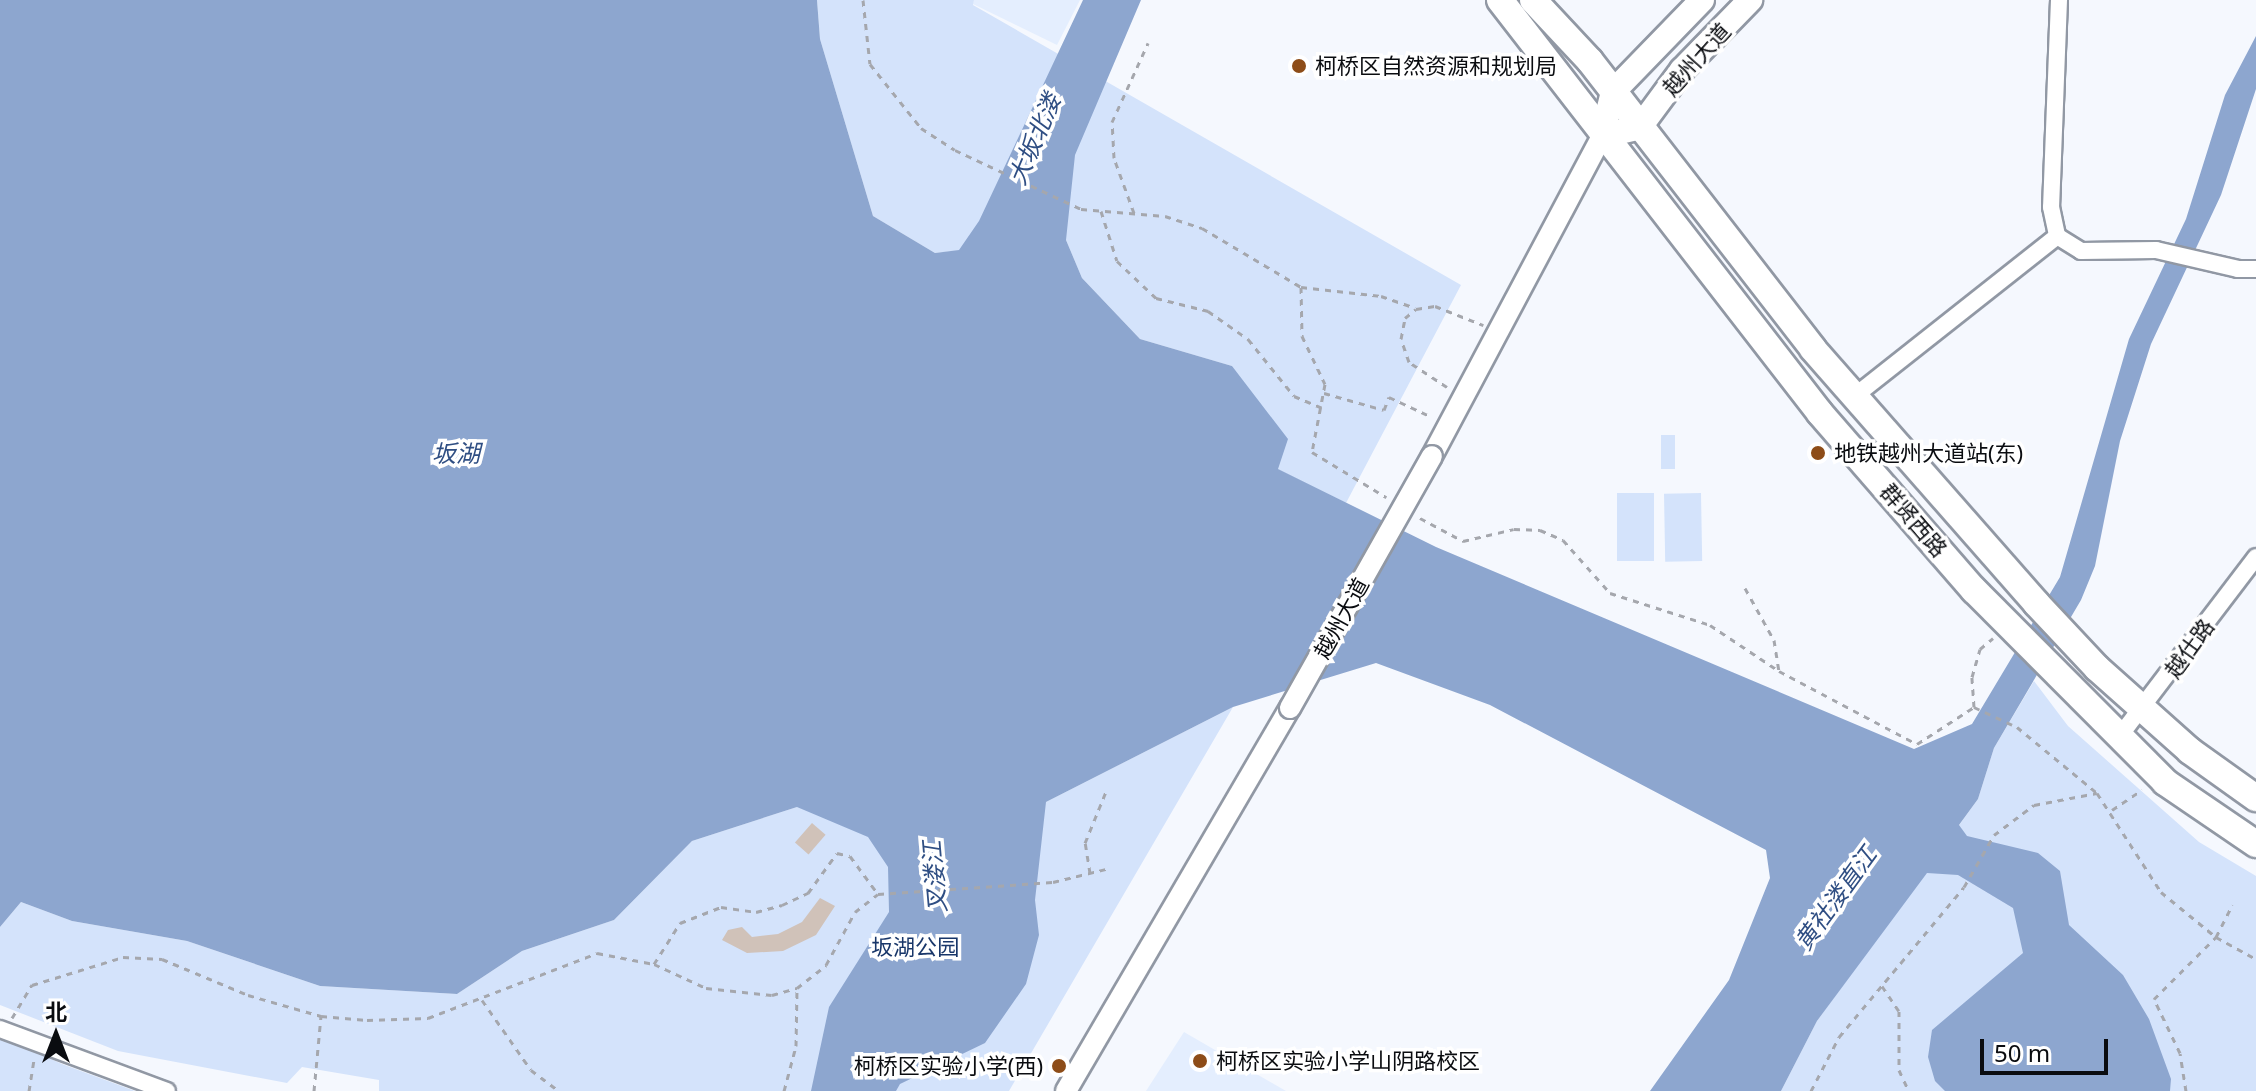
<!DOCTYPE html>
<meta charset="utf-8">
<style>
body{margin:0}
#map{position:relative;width:2256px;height:1091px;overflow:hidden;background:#f5f8fe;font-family:"Noto Sans","Noto Sans SC",sans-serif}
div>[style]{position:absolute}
.built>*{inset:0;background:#e4eefe}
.green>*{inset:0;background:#d4e3fb;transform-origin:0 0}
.water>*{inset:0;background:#8da6cf}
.building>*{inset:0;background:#d0c2b9;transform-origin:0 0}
.path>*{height:3px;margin-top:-1.5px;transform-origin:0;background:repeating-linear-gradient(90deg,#a5a7ad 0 6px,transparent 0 12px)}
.roads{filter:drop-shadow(2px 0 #9198a4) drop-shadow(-2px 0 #9198a4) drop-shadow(0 2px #9198a4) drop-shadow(0 -2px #9198a4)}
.minor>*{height:16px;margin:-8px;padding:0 8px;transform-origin:8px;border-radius:8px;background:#fff}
.tertiary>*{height:20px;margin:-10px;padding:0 10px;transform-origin:10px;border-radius:10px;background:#fff}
.secondary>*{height:24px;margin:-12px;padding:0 12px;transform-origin:12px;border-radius:12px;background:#fff}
.primary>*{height:26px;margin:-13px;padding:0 13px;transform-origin:13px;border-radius:13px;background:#fff}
.path-bridge>*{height:3px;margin-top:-1.5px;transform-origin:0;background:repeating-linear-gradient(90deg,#a5a7ad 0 6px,transparent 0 12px)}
.bridges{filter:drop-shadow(2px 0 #9198a4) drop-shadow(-2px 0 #9198a4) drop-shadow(0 2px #9198a4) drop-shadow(0 -2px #9198a4)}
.tertiary-bridge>*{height:20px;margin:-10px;padding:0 10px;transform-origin:10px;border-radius:10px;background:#fff}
.dots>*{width:22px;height:22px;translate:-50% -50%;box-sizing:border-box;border:4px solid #fff;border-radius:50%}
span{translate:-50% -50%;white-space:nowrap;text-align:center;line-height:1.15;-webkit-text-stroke:7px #fff;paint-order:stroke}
.street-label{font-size:22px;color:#0a0c10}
.poi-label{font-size:22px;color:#0a0c10}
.left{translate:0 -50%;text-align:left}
.right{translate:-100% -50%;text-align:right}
.park-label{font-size:22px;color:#183669}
.water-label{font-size:24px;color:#2f4e83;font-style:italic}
.north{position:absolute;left:16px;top:995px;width:80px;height:80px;-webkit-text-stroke:6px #fff;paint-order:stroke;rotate:0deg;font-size:22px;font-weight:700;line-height:32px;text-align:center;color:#0a0c10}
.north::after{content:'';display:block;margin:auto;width:28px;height:36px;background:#0a0c10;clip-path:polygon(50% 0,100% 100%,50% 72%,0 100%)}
.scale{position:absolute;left:1980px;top:1039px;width:128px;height:36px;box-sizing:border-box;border:4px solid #0a0c10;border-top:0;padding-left:10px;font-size:24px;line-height:28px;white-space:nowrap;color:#0a0c10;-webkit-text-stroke:6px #fff;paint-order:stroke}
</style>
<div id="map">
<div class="built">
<div style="clip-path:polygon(974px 0,1080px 0,1057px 45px,973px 4px)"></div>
<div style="clip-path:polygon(1184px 1032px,1286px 1091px,1146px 1091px)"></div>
</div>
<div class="green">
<div style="clip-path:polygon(817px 0,974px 0,973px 5px,1461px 285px,1346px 503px,1277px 469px,1232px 366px,1140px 339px,1082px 278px,1066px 240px,935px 253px,873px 216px,820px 39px)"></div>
<div style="left:1661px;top:435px;width:14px;height:34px"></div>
<div style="left:1654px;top:493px;width:68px;height:37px;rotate:90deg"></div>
<div style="left:1701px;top:493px;width:68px;height:37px;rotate:89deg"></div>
<div style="clip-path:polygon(2034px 681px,2068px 726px,2199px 842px,2256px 876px,2256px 1091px,1781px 1091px,1817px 1021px,1978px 799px,1994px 748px)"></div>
<div style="clip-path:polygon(1233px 707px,1009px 1091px,379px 1091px,379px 1080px,302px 1067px,287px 1083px,118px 1051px,0 1005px,0 927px,21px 902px,72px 921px,187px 941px,320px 986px,457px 994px,522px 951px,614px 920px,692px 841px,797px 807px,1046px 802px)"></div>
<div style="clip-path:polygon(0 1036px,62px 1064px,135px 1091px,0 1091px)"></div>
</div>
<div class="water">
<div style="clip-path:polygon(0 0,817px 0,820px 39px,873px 216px,935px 253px,959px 250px,979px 221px,1083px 0,1141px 0,1075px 155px,1066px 240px,1082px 278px,1140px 339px,1232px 366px,1288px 439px,1278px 469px,1436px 547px,1914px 749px,1972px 724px,2060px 577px,2129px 339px,2186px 219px,2225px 95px,2256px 36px,2256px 89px,2221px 195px,2151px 344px,2120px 441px,2095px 566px,2081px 600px,1994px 748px,1978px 799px,1959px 825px,1967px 836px,2038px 853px,2060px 871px,2069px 925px,2123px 975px,2149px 1019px,2171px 1079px,2170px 1091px,1945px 1091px,1935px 1081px,1928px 1057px,1932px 1030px,2023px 953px,2013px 908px,1958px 875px,1927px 873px,1817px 1021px,1781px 1091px,1650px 1091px,1729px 980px,1770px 878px,1766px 850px,1490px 705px,1376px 663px,1233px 707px,1046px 802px,1035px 900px,1039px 935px,1026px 984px,985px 1043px,900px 1084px,896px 1091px,811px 1091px,829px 1007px,889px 912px,888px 867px,868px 837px,797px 807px,692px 841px,614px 920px,522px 951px,457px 994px,320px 986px,187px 941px,72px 921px,21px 902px,0 927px)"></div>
</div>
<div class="building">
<div style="left:812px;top:823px;width:18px;height:26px;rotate:41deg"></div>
<div style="clip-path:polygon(820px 898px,835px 906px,816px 935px,783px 951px,747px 953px,722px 940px,728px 930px,742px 927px,752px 937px,778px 934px,802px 922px)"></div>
</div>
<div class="path">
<div style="left:863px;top:0;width:64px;rotate:83.8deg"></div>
<div style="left:870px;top:64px;width:82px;rotate:51.4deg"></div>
<div style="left:921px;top:128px;width:40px;rotate:32.9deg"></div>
<div style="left:955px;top:150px;width:139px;rotate:25.1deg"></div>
<div style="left:1081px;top:209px;width:84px;rotate:4.8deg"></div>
<div style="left:1165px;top:216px;width:39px;rotate:18deg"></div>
<div style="left:1202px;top:228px;width:115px;rotate:30.8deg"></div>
<div style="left:1301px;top:287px;width:49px;rotate:88.8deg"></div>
<div style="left:1302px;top:336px;width:53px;rotate:64.4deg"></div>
<div style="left:1325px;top:384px;width:69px;rotate:100.8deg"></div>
<div style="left:1312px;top:452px;width:87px;rotate:31.3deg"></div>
<div style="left:1101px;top:211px;width:52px;rotate:72.3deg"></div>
<div style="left:1117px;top:261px;width:54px;rotate:43.5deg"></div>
<div style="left:1156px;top:298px;width:54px;rotate:14deg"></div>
<div style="left:1208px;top:311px;width:49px;rotate:35deg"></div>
<div style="left:1248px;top:339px;width:73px;rotate:51.1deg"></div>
<div style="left:1294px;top:396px;width:30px;rotate:23deg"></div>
<div style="left:1134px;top:213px;width:59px;rotate:-110deg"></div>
<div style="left:1114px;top:158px;width:36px;rotate:-93deg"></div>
<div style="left:1112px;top:122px;width:87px;rotate:-65.5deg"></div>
<div style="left:1301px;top:287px;width:81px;rotate:6.4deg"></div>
<div style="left:1381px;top:296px;width:36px;rotate:19deg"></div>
<div style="left:1447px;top:387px;width:45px;rotate:-146.7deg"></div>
<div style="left:1409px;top:362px;width:24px;rotate:-109deg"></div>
<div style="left:1401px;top:339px;width:21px;rotate:-79deg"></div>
<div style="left:1405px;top:318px;width:14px;rotate:-39deg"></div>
<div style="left:1416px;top:309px;width:19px;rotate:-9deg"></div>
<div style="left:1435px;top:306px;width:52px;rotate:21.6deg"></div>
<div style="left:1324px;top:393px;width:62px;rotate:15.8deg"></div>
<div style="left:1384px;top:410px;width:14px;rotate:-69deg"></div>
<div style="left:1389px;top:397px;width:47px;rotate:24.9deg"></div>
<div style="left:1420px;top:518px;width:49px;rotate:28.1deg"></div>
<div style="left:1463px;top:541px;width:52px;rotate:-13.2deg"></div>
<div style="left:1514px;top:529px;width:26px;rotate:2deg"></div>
<div style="left:1540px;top:530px;width:25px;rotate:23deg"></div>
<div style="left:1563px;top:540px;width:71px;rotate:48.4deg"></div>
<div style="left:1610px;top:593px;width:105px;rotate:17.7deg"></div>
<div style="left:1710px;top:625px;width:83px;rotate:33.7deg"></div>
<div style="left:1779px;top:671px;width:156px;rotate:27.9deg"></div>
<div style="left:1917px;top:744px;width:68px;rotate:-33deg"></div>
<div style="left:1974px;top:707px;width:30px;rotate:-94deg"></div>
<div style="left:1972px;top:677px;width:29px;rotate:-74deg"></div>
<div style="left:1980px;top:649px;width:17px;rotate:-40deg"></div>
<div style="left:1745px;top:588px;width:60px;rotate:60.9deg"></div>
<div style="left:1774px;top:640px;width:31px;rotate:81deg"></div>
<div style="left:2017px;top:727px;width:104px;rotate:39.5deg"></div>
<div style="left:2097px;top:793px;width:118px;rotate:57.1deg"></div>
<div style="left:2161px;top:892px;width:71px;rotate:39.3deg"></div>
<div style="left:2216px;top:937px;width:46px;rotate:28.8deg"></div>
<div style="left:2112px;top:810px;width:36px;rotate:-34deg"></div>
<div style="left:1090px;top:873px;width:30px;rotate:-99deg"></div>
<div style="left:1085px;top:843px;width:58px;rotate:-67.8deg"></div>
<div style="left:654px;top:964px;width:49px;rotate:-57.6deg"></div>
<div style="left:680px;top:923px;width:44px;rotate:-21.3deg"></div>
<div style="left:721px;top:907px;width:35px;rotate:8deg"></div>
<div style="left:756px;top:912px;width:27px;rotate:-15deg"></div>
<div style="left:782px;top:905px;width:29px;rotate:-25deg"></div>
<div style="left:808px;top:893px;width:49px;rotate:-54.1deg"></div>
<div style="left:837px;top:853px;width:13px;rotate:13deg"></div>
<div style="left:850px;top:856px;width:47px;rotate:53.6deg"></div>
<div style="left:1882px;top:986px;width:30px;rotate:56deg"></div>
<div style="left:1899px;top:1011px;width:59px;rotate:90deg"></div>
<div style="left:1899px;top:1070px;width:23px;rotate:65deg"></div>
<div style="left:482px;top:1000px;width:85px;rotate:55deg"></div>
<div style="left:531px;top:1070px;width:35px;rotate:37deg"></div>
<div style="left:12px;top:1018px;width:39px;rotate:-59deg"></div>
<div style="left:32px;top:985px;width:95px;rotate:-17.1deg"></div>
<div style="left:123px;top:957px;width:39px;rotate:3deg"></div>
<div style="left:162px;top:959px;width:93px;rotate:22.7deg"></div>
<div style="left:248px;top:995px;width:76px;rotate:16deg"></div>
<div style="left:321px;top:1016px;width:46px;rotate:5deg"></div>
<div style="left:367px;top:1020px;width:61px;rotate:-1.9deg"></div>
<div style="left:428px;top:1018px;width:181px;rotate:-21deg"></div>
<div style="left:597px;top:953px;width:58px;rotate:10.9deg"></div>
<div style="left:654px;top:964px;width:57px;rotate:24.8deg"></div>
<div style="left:706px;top:988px;width:66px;rotate:6.1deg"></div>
<div style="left:772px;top:995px;width:26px;rotate:-16deg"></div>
<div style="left:797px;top:988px;width:37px;rotate:-38deg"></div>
<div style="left:826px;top:965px;width:60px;rotate:-61.3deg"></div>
<div style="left:855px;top:912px;width:29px;rotate:-38deg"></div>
<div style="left:878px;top:894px;width:175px;rotate:-3.9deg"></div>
<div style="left:1053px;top:882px;width:55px;rotate:-13.8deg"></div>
<div style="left:29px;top:1091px;width:31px;rotate:-81deg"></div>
<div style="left:314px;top:1091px;width:75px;rotate:-84.7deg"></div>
<div style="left:784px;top:1091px;width:47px;rotate:-75.1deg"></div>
<div style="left:796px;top:1046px;width:58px;rotate:-89deg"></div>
<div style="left:1811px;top:1091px;width:61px;rotate:-62.6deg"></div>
<div style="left:1839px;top:1037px;width:195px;rotate:-50.2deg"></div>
<div style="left:1964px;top:887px;width:60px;rotate:-60deg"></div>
<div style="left:1994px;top:835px;width:50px;rotate:-36.9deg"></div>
<div style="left:2034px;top:805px;width:64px;rotate:-10.8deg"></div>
<div style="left:2186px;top:1091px;width:38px;rotate:-99deg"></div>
<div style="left:2180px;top:1053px;width:60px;rotate:-115.7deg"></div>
<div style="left:2154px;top:999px;width:88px;rotate:-45deg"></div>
<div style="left:2216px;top:937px;width:36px;rotate:-63deg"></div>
</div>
<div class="roads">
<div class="minor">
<div style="left:2059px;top:0;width:207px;rotate:92.2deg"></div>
<div style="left:2051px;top:207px;width:30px;rotate:78deg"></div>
<div style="left:2057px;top:236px;width:28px;rotate:32deg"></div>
<div style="left:2081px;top:251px;width:75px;rotate:-0.8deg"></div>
<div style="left:2156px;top:250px;width:84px;rotate:13deg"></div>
<div style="left:2238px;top:269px;width:18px"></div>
<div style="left:1856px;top:395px;width:256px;rotate:-38.3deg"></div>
<div style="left:2119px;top:737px;width:226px;rotate:-52.7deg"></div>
<div style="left:0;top:1029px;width:178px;rotate:20.4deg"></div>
</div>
<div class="tertiary">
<div style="left:1432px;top:456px;width:362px;rotate:-62deg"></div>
<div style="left:1066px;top:1091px;width:444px;rotate:-59.7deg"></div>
</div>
<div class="secondary">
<div style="left:1702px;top:0;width:128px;rotate:134.1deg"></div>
<div style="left:1613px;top:92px;width:45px;rotate:104deg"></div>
<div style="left:1602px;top:136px;width:39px;rotate:-13deg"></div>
<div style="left:1640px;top:127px;width:71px;rotate:-53.6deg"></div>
<div style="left:1682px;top:70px;width:98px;rotate:-45.8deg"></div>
</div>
<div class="primary">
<div style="left:1500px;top:0;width:522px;rotate:52.23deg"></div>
<div style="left:1820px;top:413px;width:235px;rotate:49deg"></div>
<div style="left:1974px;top:590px;width:271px;rotate:45.1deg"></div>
<div style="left:2165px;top:782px;width:110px;rotate:34.3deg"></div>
<div style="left:1533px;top:0;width:83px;rotate:46.9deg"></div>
<div style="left:1590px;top:61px;width:364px;rotate:52.2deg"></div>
<div style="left:1813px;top:349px;width:338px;rotate:48.7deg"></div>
<div style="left:2036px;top:603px;width:89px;rotate:46.8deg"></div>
<div style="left:2097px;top:668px;width:125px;rotate:41.7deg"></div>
<div style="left:2190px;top:751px;width:81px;rotate:35.5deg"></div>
</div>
</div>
<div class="path-bridge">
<div style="left:1974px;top:707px;width:47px;rotate:24.9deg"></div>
</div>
<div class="bridges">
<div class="tertiary-bridge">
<div style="left:1290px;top:708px;width:289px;rotate:-60.6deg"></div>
</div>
</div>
<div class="dots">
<div style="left:1299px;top:66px;background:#8d4c18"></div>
<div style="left:1818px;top:453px;background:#8d4c18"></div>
<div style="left:1200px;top:1061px;background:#8d4c18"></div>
<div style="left:1059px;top:1066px;background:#8d4c18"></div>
</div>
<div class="street-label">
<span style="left:1696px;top:59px;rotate:-48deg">越州大道</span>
<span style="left:1914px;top:520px;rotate:49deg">群贤西路</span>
<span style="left:1341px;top:618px;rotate:-61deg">越州大道</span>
<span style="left:2189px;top:648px;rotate:-54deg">越仕路</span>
</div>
<div class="poi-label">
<span class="left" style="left:1315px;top:66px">柯桥区自然资源和规划局</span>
<span class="left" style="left:1834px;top:453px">地铁越州大道站(东)</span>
<span class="left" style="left:1216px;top:1061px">柯桥区实验小学山阴路校区</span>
<span class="right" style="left:1043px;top:1066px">柯桥区实验小学(西)</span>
</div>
<div class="park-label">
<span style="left:915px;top:947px">坂湖公园</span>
</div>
<div class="water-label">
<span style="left:1034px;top:139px;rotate:-67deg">大坂北溇</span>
<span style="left:456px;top:453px">坂湖</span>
<span style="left:934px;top:877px;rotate:-95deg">叉溇江</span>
<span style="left:1835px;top:898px;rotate:-54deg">黄社溇直江</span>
</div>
<div class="north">北</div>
<div class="scale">50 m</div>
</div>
